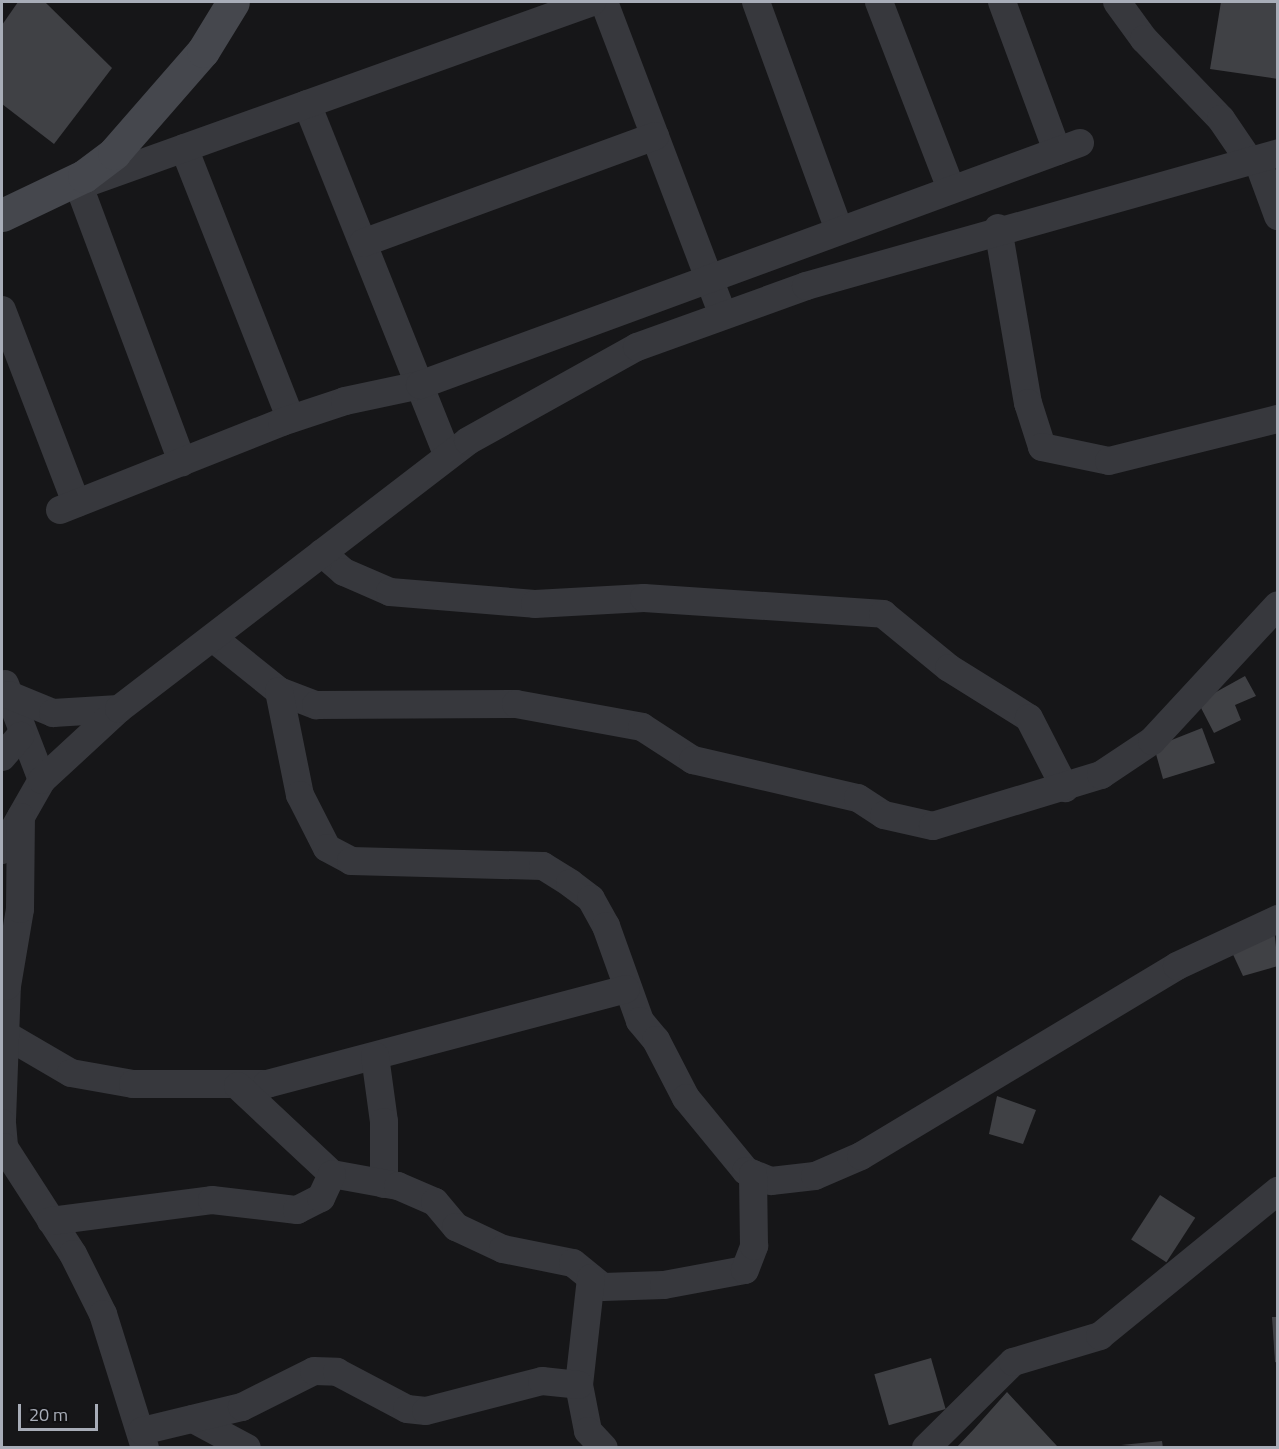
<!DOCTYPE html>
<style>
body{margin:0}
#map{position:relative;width:1279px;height:1449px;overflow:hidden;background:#161618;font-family:"Titillium Web",sans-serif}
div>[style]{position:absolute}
.building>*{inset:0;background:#404145;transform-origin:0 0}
.minor>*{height:28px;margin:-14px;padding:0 14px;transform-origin:14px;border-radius:14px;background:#37383d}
.secondary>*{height:33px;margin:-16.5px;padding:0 16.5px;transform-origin:16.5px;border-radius:16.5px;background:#45474d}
span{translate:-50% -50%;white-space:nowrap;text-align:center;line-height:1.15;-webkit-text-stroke:5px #111113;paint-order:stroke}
.frame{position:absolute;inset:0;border:3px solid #a8adb8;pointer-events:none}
.scale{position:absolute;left:18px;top:1404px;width:80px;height:27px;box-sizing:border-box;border:3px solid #a8adb8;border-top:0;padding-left:8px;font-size:18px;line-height:21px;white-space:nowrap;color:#a8adb8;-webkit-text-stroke:4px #111113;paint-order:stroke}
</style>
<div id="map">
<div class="building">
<div style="clip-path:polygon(18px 2px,45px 2px,112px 68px,54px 144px,2px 104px,2px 25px)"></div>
<div style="clip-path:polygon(1221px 2px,1278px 2px,1278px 79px,1210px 69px)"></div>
<div style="clip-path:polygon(1245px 676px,1256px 696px,1235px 705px,1241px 720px,1214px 733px,1198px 702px)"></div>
<div style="clip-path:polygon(1202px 728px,1215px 763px,1163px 779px,1154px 747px)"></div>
<div style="clip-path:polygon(1274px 928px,1278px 966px,1243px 976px,1230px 948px)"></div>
<div style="clip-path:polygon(997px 1096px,1036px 1110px,1023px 1144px,989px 1134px)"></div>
<div style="left:1160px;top:1195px;width:42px;height:53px;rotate:33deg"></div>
<div style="clip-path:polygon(1272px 1317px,1278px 1317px,1278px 1363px,1275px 1362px)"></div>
<div style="left:931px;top:1358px;width:53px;height:59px;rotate:74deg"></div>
<div style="clip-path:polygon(1007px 1392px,1057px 1446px,956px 1448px,974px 1429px)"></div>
<div style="clip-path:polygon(1162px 1441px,1163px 1448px,1121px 1445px)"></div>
</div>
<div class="minor">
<div style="left:604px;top:2px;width:335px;rotate:69.2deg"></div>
<div style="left:756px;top:2px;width:243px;rotate:70deg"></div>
<div style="left:879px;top:2px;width:200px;rotate:68.9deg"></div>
<div style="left:1002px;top:2px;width:159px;rotate:69.7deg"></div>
<div style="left:1117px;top:2px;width:46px;rotate:53.9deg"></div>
<div style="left:1144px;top:39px;width:111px;rotate:46.1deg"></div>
<div style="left:1221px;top:119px;width:50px;rotate:55.7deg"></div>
<div style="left:307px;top:104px;width:379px;rotate:68.2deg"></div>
<div style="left:184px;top:148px;width:291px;rotate:68.5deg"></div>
<div style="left:1257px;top:159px;width:61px;rotate:69.8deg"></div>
<div style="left:81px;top:185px;width:543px;rotate:-19.7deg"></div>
<div style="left:79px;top:186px;width:295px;rotate:69.5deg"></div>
<div style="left:998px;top:228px;width:178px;rotate:80.3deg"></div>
<div style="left:1028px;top:403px;width:46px;rotate:72.3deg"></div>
<div style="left:1042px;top:447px;width:68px;rotate:11.8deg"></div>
<div style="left:1109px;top:461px;width:174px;rotate:-14deg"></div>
<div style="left:363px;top:243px;width:311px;rotate:-20.1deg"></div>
<div style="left:2px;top:310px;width:207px;rotate:69deg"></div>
<div style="left:60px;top:510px;width:239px;rotate:-21.6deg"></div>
<div style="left:282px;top:422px;width:66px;rotate:-18.4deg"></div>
<div style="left:345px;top:401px;width:77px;rotate:-12deg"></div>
<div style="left:420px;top:385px;width:703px;rotate:-20.14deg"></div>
<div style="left:322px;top:553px;width:29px;rotate:41deg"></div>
<div style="left:344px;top:572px;width:50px;rotate:23.5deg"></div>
<div style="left:390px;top:592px;width:145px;rotate:4.7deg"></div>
<div style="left:535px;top:604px;width:109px;rotate:-3.2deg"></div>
<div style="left:644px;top:598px;width:240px;rotate:3.8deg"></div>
<div style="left:883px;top:614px;width:85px;rotate:39.3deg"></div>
<div style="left:949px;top:668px;width:94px;rotate:32deg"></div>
<div style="left:1029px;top:718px;width:79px;rotate:62.8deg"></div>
<div style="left:213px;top:638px;width:85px;rotate:38.8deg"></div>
<div style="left:279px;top:691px;width:40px;rotate:21deg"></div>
<div style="left:316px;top:705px;width:200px;rotate:-0.3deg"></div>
<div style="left:516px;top:704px;width:128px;rotate:10.3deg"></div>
<div style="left:642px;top:727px;width:61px;rotate:32.9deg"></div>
<div style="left:693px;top:760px;width:169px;rotate:13deg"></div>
<div style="left:858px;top:798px;width:31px;rotate:33deg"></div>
<div style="left:884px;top:815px;width:50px;rotate:12.7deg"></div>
<div style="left:933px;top:826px;width:176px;rotate:-16.9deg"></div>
<div style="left:1101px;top:775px;width:61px;rotate:-33.7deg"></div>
<div style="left:1152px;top:741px;width:185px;rotate:-47.2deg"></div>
<div style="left:5px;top:684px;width:103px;rotate:68.9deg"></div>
<div style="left:279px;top:691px;width:106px;rotate:78.6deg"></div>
<div style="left:300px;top:795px;width:59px;rotate:63deg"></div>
<div style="left:327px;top:848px;width:27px;rotate:28deg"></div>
<div style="left:351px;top:861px;width:192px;rotate:1.5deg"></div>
<div style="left:543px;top:866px;width:32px;rotate:32deg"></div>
<div style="left:570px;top:883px;width:26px;rotate:37deg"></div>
<div style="left:591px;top:899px;width:31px;rotate:61deg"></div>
<div style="left:606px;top:926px;width:101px;rotate:70.3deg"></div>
<div style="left:640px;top:1021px;width:25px;rotate:50deg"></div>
<div style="left:656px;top:1040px;width:65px;rotate:62.7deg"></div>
<div style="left:686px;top:1098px;width:94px;rotate:50.6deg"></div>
<div style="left:746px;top:1171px;width:27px;rotate:22deg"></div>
<div style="left:771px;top:1181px;width:44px;rotate:-6.5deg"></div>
<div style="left:815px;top:1176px;width:50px;rotate:-23.5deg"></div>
<div style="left:861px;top:1156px;width:369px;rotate:-31deg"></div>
<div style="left:1177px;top:966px;width:111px;rotate:-25deg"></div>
<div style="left:9px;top:695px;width:48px;rotate:22.2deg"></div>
<div style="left:53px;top:713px;width:66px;rotate:-3.5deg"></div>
<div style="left:2px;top:757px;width:28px;rotate:-49deg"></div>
<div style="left:2px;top:850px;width:81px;rotate:-60.3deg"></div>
<div style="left:42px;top:780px;width:105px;rotate:-42.7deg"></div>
<div style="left:119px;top:709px;width:440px;rotate:-37.5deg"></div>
<div style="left:468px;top:441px;width:193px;rotate:-29.1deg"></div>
<div style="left:637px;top:347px;width:180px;rotate:-19.8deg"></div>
<div style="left:806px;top:286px;width:490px;rotate:-15.7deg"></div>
<div style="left:6px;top:1035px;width:75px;rotate:30.3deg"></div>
<div style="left:71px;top:1073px;width:63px;rotate:10.1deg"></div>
<div style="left:133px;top:1084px;width:134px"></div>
<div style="left:267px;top:1084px;width:371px;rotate:-14.8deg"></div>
<div style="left:375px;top:1056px;width:67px;rotate:82.2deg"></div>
<div style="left:384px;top:1122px;width:62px;rotate:90deg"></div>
<div style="left:238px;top:1086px;width:129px;rotate:43.1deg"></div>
<div style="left:332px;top:1174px;width:67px;rotate:10.3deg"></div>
<div style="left:398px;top:1186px;width:40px;rotate:23.4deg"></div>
<div style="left:435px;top:1202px;width:33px;rotate:50deg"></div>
<div style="left:456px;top:1227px;width:52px;rotate:25.1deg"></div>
<div style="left:503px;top:1249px;width:71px;rotate:11.3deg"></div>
<div style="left:573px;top:1263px;width:38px;rotate:39deg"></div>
<div style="left:603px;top:1287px;width:61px;rotate:-1.9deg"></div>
<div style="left:664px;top:1285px;width:82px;rotate:-10.5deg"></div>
<div style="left:745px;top:1270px;width:26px;rotate:-69deg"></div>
<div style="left:754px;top:1246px;width:72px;rotate:-90.8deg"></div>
<div style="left:2px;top:1120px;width:134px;rotate:-87.9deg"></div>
<div style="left:7px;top:986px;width:78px;rotate:-80.4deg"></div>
<div style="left:20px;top:909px;width:92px;rotate:-89.4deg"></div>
<div style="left:2px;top:1123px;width:24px;rotate:85deg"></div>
<div style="left:4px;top:1147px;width:127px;rotate:57.2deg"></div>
<div style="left:73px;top:1254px;width:67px;rotate:63.4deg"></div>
<div style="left:103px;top:1314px;width:140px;rotate:72.6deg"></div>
<div style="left:51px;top:1221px;width:162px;rotate:-7.4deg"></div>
<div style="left:212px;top:1200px;width:86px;rotate:6.7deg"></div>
<div style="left:297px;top:1210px;width:27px;rotate:-27deg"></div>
<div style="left:321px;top:1198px;width:26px;rotate:-65deg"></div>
<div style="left:591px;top:1278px;width:108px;rotate:96.4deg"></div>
<div style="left:579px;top:1385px;width:47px;rotate:78.9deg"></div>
<div style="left:588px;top:1431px;width:23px;rotate:47deg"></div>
<div style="left:193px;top:1419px;width:61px;rotate:28.2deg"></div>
<div style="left:142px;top:1431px;width:103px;rotate:-13.5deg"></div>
<div style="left:242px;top:1407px;width:80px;rotate:-26.6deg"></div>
<div style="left:314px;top:1371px;width:23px;rotate:2deg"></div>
<div style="left:337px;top:1372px;width:79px;rotate:27.9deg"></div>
<div style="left:407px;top:1409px;width:19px;rotate:6deg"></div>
<div style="left:426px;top:1411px;width:120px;rotate:-14.5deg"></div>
<div style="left:542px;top:1381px;width:37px;rotate:6deg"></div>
<div style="left:926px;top:1448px;width:122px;rotate:-44.7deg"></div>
<div style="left:1013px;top:1362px;width:91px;rotate:-16.6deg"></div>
<div style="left:1100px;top:1336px;width:230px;rotate:-39.2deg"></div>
</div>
<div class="secondary">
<div style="left:2px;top:215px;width:91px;rotate:-25.4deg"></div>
<div style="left:84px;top:176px;width:38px;rotate:-37deg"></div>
<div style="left:114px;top:153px;width:135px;rotate:-48.9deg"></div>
<div style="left:203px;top:51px;width:57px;rotate:-58.5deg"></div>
</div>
<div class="frame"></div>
<div class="scale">20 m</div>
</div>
